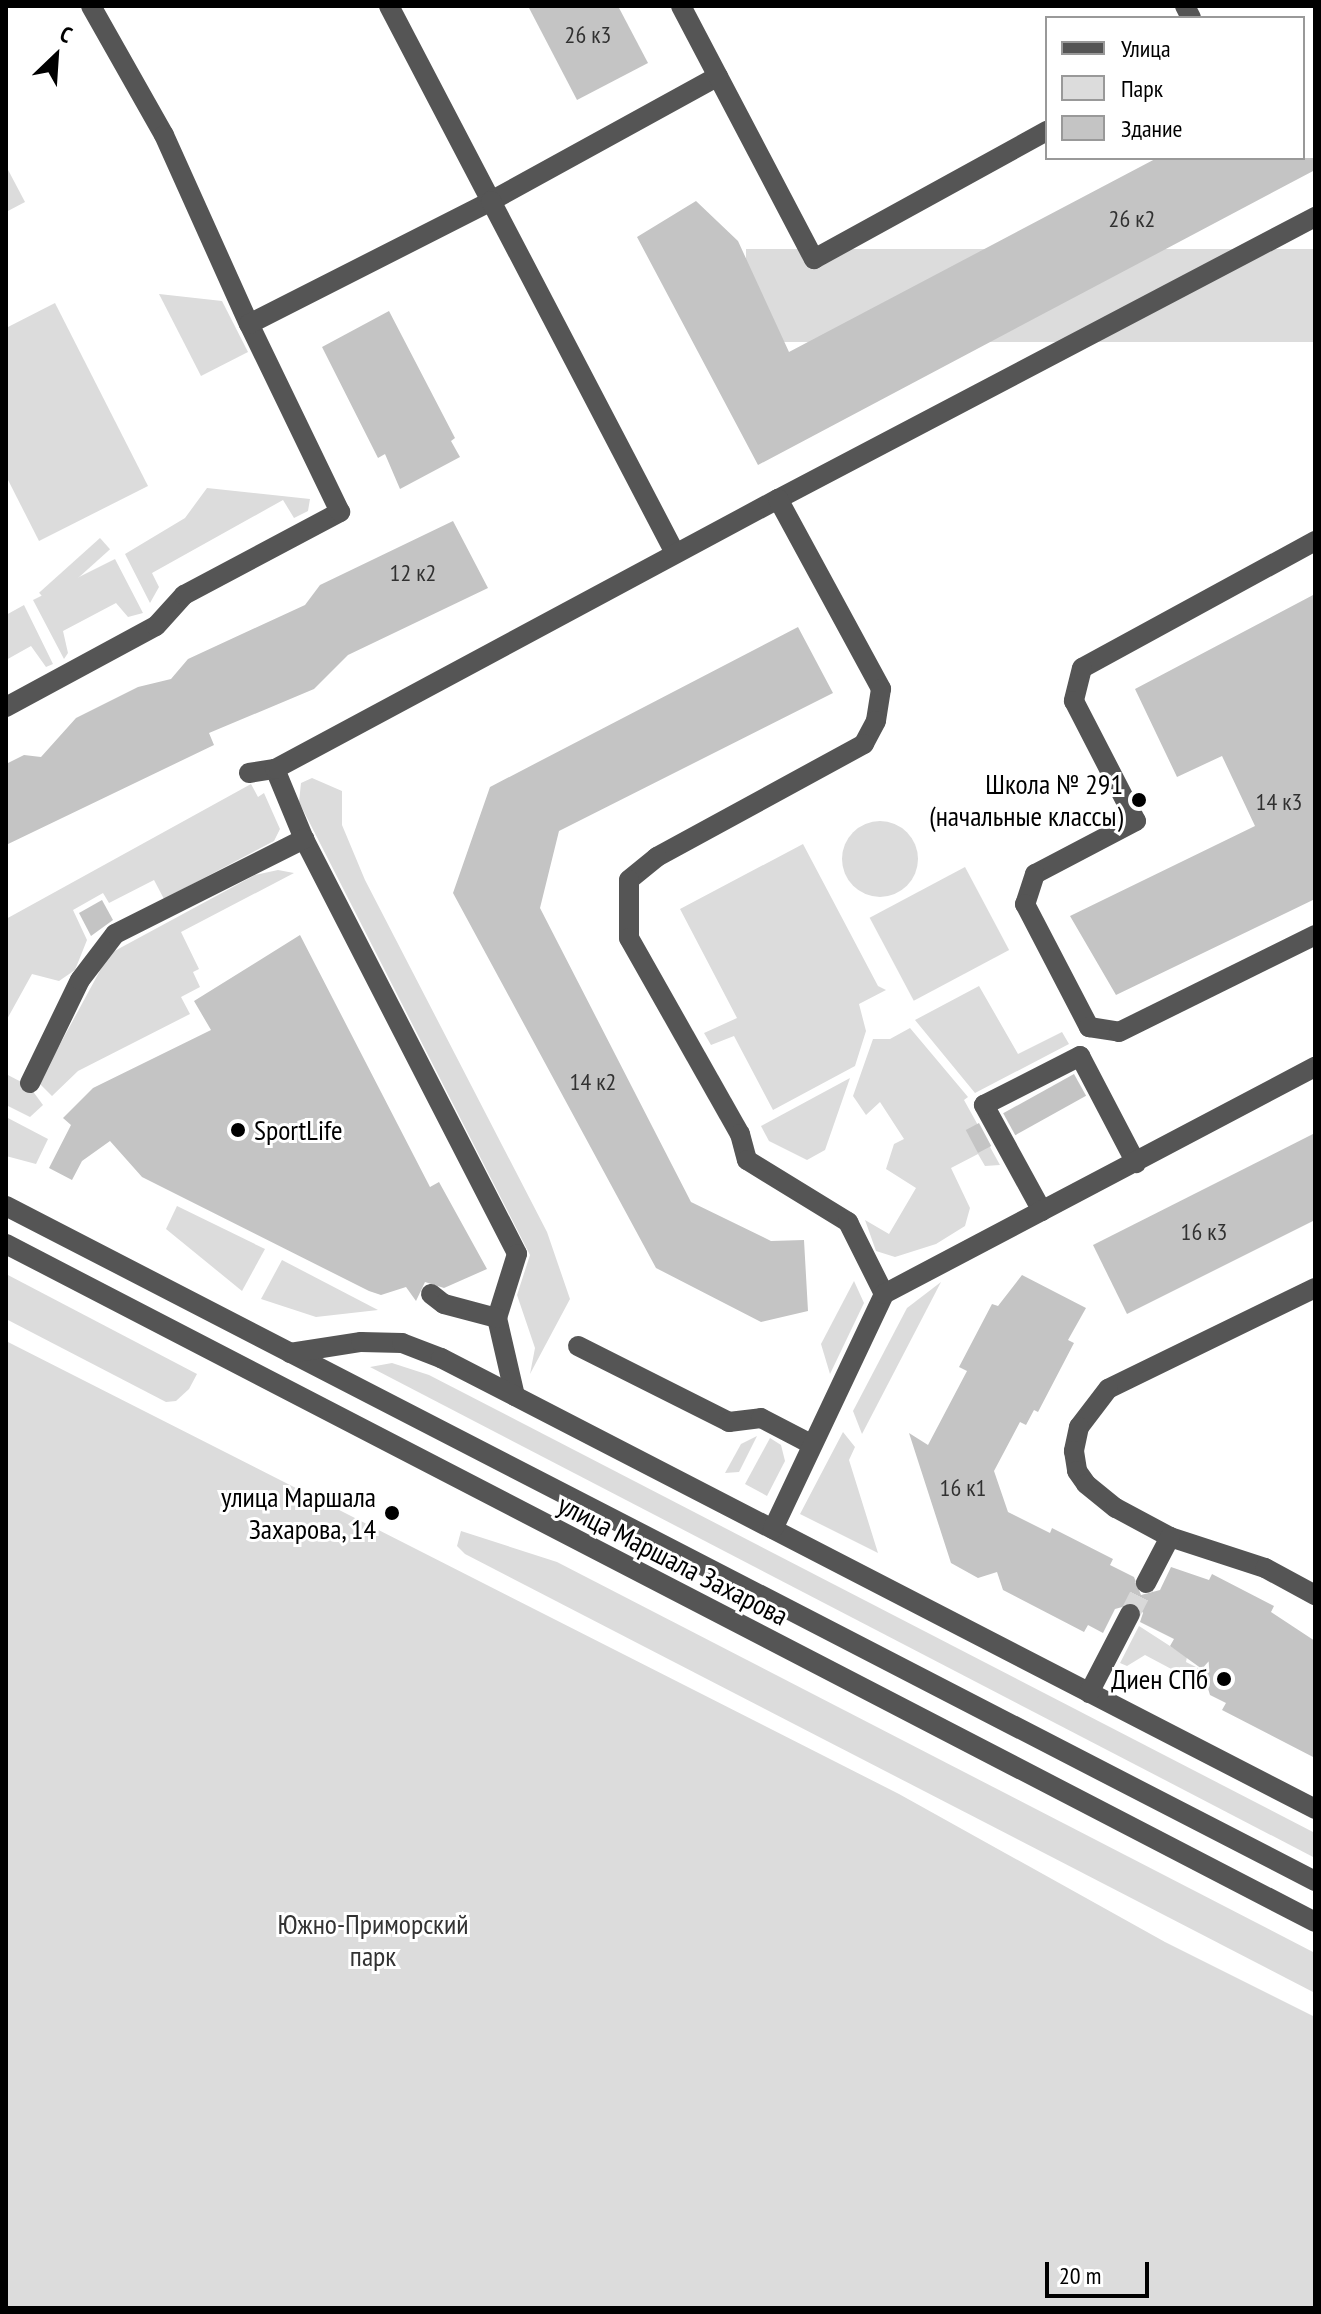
<!DOCTYPE html>
<meta charset="utf-8">
<style>
body{margin:0}
#map{position:relative;width:1321px;height:2314px;overflow:hidden;background:#fff;font-family:"PT Sans Narrow",sans-serif}
div>[style]{position:absolute}
.green>*{inset:0;background:#dcdcdc;transform-origin:0 0}
.round{border-radius:50%}
.building>*{inset:0;background:#c4c4c4;transform-origin:0 0}
.minor-tunnel>*{height:20px;margin-top:-10px;transform-origin:0;background:repeating-linear-gradient(90deg,#d9d9d9 0 20px,transparent 0 30px)}
.minor>*{height:20px;margin:-10px;padding:0 10px;transform-origin:10px;border-radius:10px;background:#555}
.dots>*{width:22px;height:22px;translate:-50% -50%;box-sizing:border-box;border:4px solid #fff;border-radius:50%}
span{translate:-50% -50%;white-space:nowrap;text-align:center;line-height:1.15;-webkit-text-stroke:6px #fff;paint-order:stroke}
.number-label{font-size:24px;color:#313131}
.number-label span{-webkit-text-stroke-width:0}
.poi-label{font-size:28px;color:#000}
.right{translate:-100% -50%;text-align:right}
.left{translate:0 -50%;text-align:left}
.street-label{font-size:28px;color:#000}
.park-label{font-size:28px;color:#333}
.frame{position:absolute;inset:0;border:8px solid #000;pointer-events:none}
.legend{position:absolute;left:1045px;top:16px;width:260px;height:144px;box-sizing:border-box;background:#fff;border:2px solid #999;margin:0;padding:10px 14px;list-style:none;font-size:24px;color:#000}
.legend li{display:flex;align-items:center;gap:16px;height:40px}
.legend b{width:40px;border:2px solid #999}
.north{position:absolute;left:16px;top:16px;width:80px;height:80px;-webkit-text-stroke:6px #fff;paint-order:stroke;rotate:25deg;font-size:22px;font-weight:700;line-height:32px;text-align:center;color:#000}
.north::after{content:'';display:block;margin:auto;width:28px;height:36px;background:#000;clip-path:polygon(50% 0,100% 100%,50% 72%,0 100%)}
.scale{position:absolute;left:1045px;top:2262px;width:104px;height:36px;box-sizing:border-box;border:4px solid #000;border-top:0;padding-left:10px;font-size:24px;line-height:28px;white-space:nowrap;color:#000;-webkit-text-stroke:6px #fff;paint-order:stroke}
</style>
<div id="map">
<div class="green">
<div style="clip-path:polygon(6px 166px,25px 202px,6px 212px)"></div>
<div style="left:1315px;top:249px;width:93px;height:569px;rotate:90deg"></div>
<div style="clip-path:polygon(159px 294px,222px 301px,248px 352px,201px 376px)"></div>
<div style="clip-path:polygon(55px 303px,148px 486px,39px 541px,6px 476px,6px 328px)"></div>
<div style="clip-path:polygon(207px 488px,310px 499px,308px 511px,294px 518px,283px 500px,152px 573px,159px 587px,150px 603px,125px 554px,185px 518px)"></div>
<div style="left:100px;top:538px;width:15px;height:82px;rotate:48deg"></div>
<div style="clip-path:polygon(115px 559px,143px 613px,128px 617px,116px 603px,63px 631px,68px 653px,64px 659px,33px 600px)"></div>
<div style="clip-path:polygon(24px 605px,53px 664px,46px 667px,31px 646px,6px 660px,6px 615px)"></div>
<div style="clip-path:polygon(312px 778px,342px 791px,342px 825px,365px 880px,547px 1232px,570px 1299px,530px 1374px,535px 1348px,517px 1295px,530px 1255px,299px 802px,301px 783px)"></div>
<div style="clip-path:polygon(251px 784px,258px 797px,264px 793px,280px 829px,274px 841px,164px 899px,154px 880px,109px 903px,103px 893px,73px 910px,87px 940px,75px 970px,59px 981px,32px 974px,6px 1021px,6px 919px)"></div>
<div class="round" style="left:842px;top:821px;width:76px;height:76px"></div>
<div style="clip-path:polygon(803px 844px,878px 986px,886px 990px,859px 1004px,866px 1031px,855px 1066px,773px 1110px,734px 1036px,711px 1045px,704px 1033px,737px 1018px,680px 909px)"></div>
<div style="left:965px;top:867px;width:94px;height:108px;rotate:62deg"></div>
<div style="clip-path:polygon(278px 870px,294px 873px,181px 932px,199px 969px,193px 972px,200px 987px,181px 997px,190px 1014px,78px 1071px,52px 1096px,39px 1083px,109px 954px,255px 875px)"></div>
<div style="clip-path:polygon(979px 986px,1018px 1054px,1062px 1032px,1069px 1044px,975px 1093px,915px 1020px)"></div>
<div style="clip-path:polygon(910px 1028px,968px 1097px,964px 1100px,1000px 1165px,985px 1166px,978px 1154px,951px 1168px,970px 1208px,965px 1226px,936px 1244px,895px 1257px,876px 1251px,865px 1220px,889px 1234px,916px 1188px,886px 1169px,894px 1144px,904px 1139px,880px 1102px,866px 1115px,853px 1096px,873px 1039px,890px 1039px)"></div>
<div style="clip-path:polygon(6px 1074px,29px 1086px,43px 1105px,30px 1117px,6px 1105px)"></div>
<div style="clip-path:polygon(850px 1078px,825px 1150px,807px 1160px,769px 1141px,761px 1126px)"></div>
<div style="clip-path:polygon(6px 1117px,48px 1139px,36px 1164px,6px 1156px)"></div>
<div style="clip-path:polygon(177px 1206px,265px 1249px,242px 1291px,166px 1229px)"></div>
<div style="clip-path:polygon(282px 1260px,378px 1310px,316px 1317px,261px 1299px)"></div>
<div style="clip-path:polygon(6px 1274px,197px 1374px,189px 1389px,176px 1401px,166px 1402px,6px 1319px)"></div>
<div style="clip-path:polygon(854px 1281px,864px 1303px,830px 1374px,821px 1344px)"></div>
<div style="clip-path:polygon(941px 1282px,862px 1434px,853px 1411px,907px 1308px)"></div>
<div style="clip-path:polygon(6px 1341px,899px 1794px,1165px 1942px,1315px 2017px,1315px 2308px,6px 2308px)"></div>
<div style="clip-path:polygon(392px 1363px,429px 1375px,1315px 1833px,1315px 1858px,370px 1367px)"></div>
<div style="clip-path:polygon(843px 1432px,855px 1447px,849px 1460px,878px 1553px,800px 1514px)"></div>
<div style="clip-path:polygon(757px 1436px,739px 1472px,725px 1473px,741px 1444px)"></div>
<div style="clip-path:polygon(770px 1438px,781px 1445px,785px 1461px,767px 1496px,745px 1484px)"></div>
<div style="clip-path:polygon(461px 1531px,557px 1562px,1315px 1953px,1315px 1993px,465px 1554px,457px 1546px)"></div>
<div style="clip-path:polygon(1139px 1626px,1187px 1657px,1186px 1662px,1206px 1672px,1203px 1677px,1192px 1680px,1145px 1655px,1127px 1666px,1120px 1663px)"></div>
</div>
<div class="building">
<div style="clip-path:polygon(528px 6px,618px 6px,648px 63px,577px 100px)"></div>
<div style="clip-path:polygon(1157px 158px,1315px 158px,1315px 170px,758px 465px,637px 237px,696px 201px,738px 241px,789px 352px)"></div>
<div style="clip-path:polygon(389px 311px,455px 438px,451px 441px,460px 457px,400px 489px,385px 454px,378px 458px,322px 347px)"></div>
<div style="clip-path:polygon(453px 521px,488px 588px,348px 655px,314px 689px,209px 733px,214px 745px,6px 845px,6px 764px,24px 755px,41px 757px,76px 718px,138px 687px,171px 679px,188px 659px,305px 605px,320px 585px)"></div>
<div style="clip-path:polygon(1315px 594px,1315px 899px,1116px 995px,1070px 916px,1255px 826px,1222px 756px,1177px 777px,1135px 689px)"></div>
<div style="clip-path:polygon(798px 627px,833px 693px,559px 831px,540px 908px,691px 1202px,771px 1241px,804px 1240px,808px 1311px,761px 1322px,656px 1268px,453px 893px,490px 787px)"></div>
<div style="clip-path:polygon(102px 900px,113px 920px,91px 936px,79px 913px)"></div>
<div style="clip-path:polygon(300px 935px,430px 1187px,439px 1182px,487px 1269px,444px 1288px,425px 1282px,416px 1301px,406px 1287px,381px 1295px,369px 1291px,142px 1177px,110px 1141px,82px 1161px,72px 1180px,49px 1168px,71px 1125px,63px 1118px,93px 1088px,211px 1030px,194px 1001px)"></div>
<div style="left:1074px;top:1074px;width:25px;height:81px;rotate:61deg"></div>
<div style="left:979px;top:1123px;width:26px;height:15px;rotate:62deg"></div>
<div style="clip-path:polygon(1315px 1133px,1315px 1220px,1127px 1314px,1093px 1245px)"></div>
<div style="clip-path:polygon(1022px 1275px,1086px 1308px,1068px 1340px,1074px 1343px,1038px 1412px,1034px 1410px,1026px 1425px,1020px 1422px,994px 1471px,1008px 1512px,1050px 1533px,1052px 1528px,1113px 1559px,1110px 1565px,1134px 1577px,1141px 1595px,1160px 1590px,1171px 1567px,1209px 1580px,1212px 1574px,1274px 1606px,1271px 1612px,1315px 1641px,1315px 1758px,1222px 1710px,1226px 1703px,1210px 1695px,1202px 1669px,1170px 1646px,1174px 1639px,1140px 1622px,1143px 1613px,1137px 1603px,1115px 1609px,1103px 1633px,1088px 1625px,1084px 1632px,1003px 1590px,997px 1572px,978px 1578px,951px 1563px,909px 1433px,928px 1445px,967px 1371px,959px 1367px,992px 1304px,998px 1306px)"></div>
</div>
<div class="minor-tunnel">
<div style="left:1130px;top:1614px;width:35px;rotate:-63deg"></div>
</div>
<div class="minor">
<div style="left:91px;top:6px;width:148px;rotate:60.5deg"></div>
<div style="left:164px;top:135px;width:207px;rotate:65.8deg"></div>
<div style="left:389px;top:6px;width:220px;rotate:62.4deg"></div>
<div style="left:491px;top:201px;width:259px;rotate:-28.8deg"></div>
<div style="left:681px;top:6px;width:286px;rotate:62.3deg"></div>
<div style="left:814px;top:259px;width:266px;rotate:-28.8deg"></div>
<div style="left:1185px;top:6px;width:13px;rotate:63deg"></div>
<div style="left:778px;top:499px;width:607px;rotate:-27.71deg"></div>
<div style="left:1315px;top:541px;width:265px;rotate:151.4deg"></div>
<div style="left:1082px;top:668px;width:34px;rotate:104deg"></div>
<div style="left:1074px;top:701px;width:135px;rotate:62.7deg"></div>
<div style="left:1136px;top:821px;width:114px;rotate:152.3deg"></div>
<div style="left:1035px;top:874px;width:32px;rotate:108deg"></div>
<div style="left:1025px;top:904px;width:139px;rotate:62.5deg"></div>
<div style="left:1089px;top:1027px;width:30px;rotate:9deg"></div>
<div style="left:1119px;top:1032px;width:219px;rotate:-26.3deg"></div>
<div style="left:6px;top:707px;width:170px;rotate:-28.4deg"></div>
<div style="left:156px;top:626px;width:42px;rotate:-47.9deg"></div>
<div style="left:184px;top:595px;width:177px;rotate:-28deg"></div>
<div style="left:340px;top:512px;width:209px;rotate:-115.8deg"></div>
<div style="left:249px;top:324px;width:271px;rotate:-26.9deg"></div>
<div style="left:491px;top:201px;width:397px;rotate:62.4deg"></div>
<div style="left:275px;top:769px;width:76px;rotate:67.5deg"></div>
<div style="left:304px;top:839px;width:466px;rotate:62.8deg"></div>
<div style="left:517px;top:1254px;width:67px;rotate:107.4deg"></div>
<div style="left:497px;top:1318px;width:80px;rotate:77deg"></div>
<div style="left:249px;top:773px;width:26px;rotate:-9deg"></div>
<div style="left:275px;top:769px;width:571px;rotate:-28.23deg"></div>
<div style="left:778px;top:499px;width:216px;rotate:61.5deg"></div>
<div style="left:881px;top:689px;width:32px;rotate:99deg"></div>
<div style="left:876px;top:721px;width:26px;rotate:118deg"></div>
<div style="left:864px;top:744px;width:236px;rotate:151.4deg"></div>
<div style="left:657px;top:857px;width:36px;rotate:141deg"></div>
<div style="left:629px;top:880px;width:58px;rotate:90deg"></div>
<div style="left:629px;top:938px;width:225px;rotate:60.5deg"></div>
<div style="left:740px;top:1134px;width:27px;rotate:75deg"></div>
<div style="left:747px;top:1160px;width:119px;rotate:31.5deg"></div>
<div style="left:848px;top:1222px;width:80px;rotate:63.4deg"></div>
<div style="left:30px;top:1083px;width:114px;rotate:-64.1deg"></div>
<div style="left:80px;top:980px;width:58px;rotate:-52.7deg"></div>
<div style="left:115px;top:934px;width:212px;rotate:-26.7deg"></div>
<div style="left:6px;top:1206px;width:1473px;rotate:27.28deg"></div>
<div style="left:1042px;top:1211px;width:121px;rotate:-118.7deg"></div>
<div style="left:984px;top:1105px;width:108px;rotate:-27deg"></div>
<div style="left:1080px;top:1056px;width:121px;rotate:62.4deg"></div>
<div style="left:6px;top:1244px;width:1474px;rotate:27.38deg"></div>
<div style="left:1315px;top:1288px;width:230px;rotate:154deg"></div>
<div style="left:1108px;top:1389px;width:48px;rotate:127.3deg"></div>
<div style="left:1079px;top:1427px;width:25px;rotate:102deg"></div>
<div style="left:1074px;top:1451px;width:20px;rotate:81deg"></div>
<div style="left:1077px;top:1471px;width:16px;rotate:55deg"></div>
<div style="left:1086px;top:1484px;width:38px;rotate:39deg"></div>
<div style="left:1116px;top:1508px;width:61px;rotate:28.2deg"></div>
<div style="left:1170px;top:1537px;width:100px;rotate:18.1deg"></div>
<div style="left:1265px;top:1568px;width:57px;rotate:28.4deg"></div>
<div style="left:431px;top:1294px;width:16px;rotate:38deg"></div>
<div style="left:444px;top:1304px;width:55px;rotate:14.8deg"></div>
<div style="left:578px;top:1346px;width:169px;rotate:26.7deg"></div>
<div style="left:729px;top:1422px;width:32px;rotate:-7deg"></div>
<div style="left:761px;top:1418px;width:56px;rotate:27.5deg"></div>
<div style="left:290px;top:1353px;width:72px;rotate:-8.8deg"></div>
<div style="left:361px;top:1342px;width:41px;rotate:1.4deg"></div>
<div style="left:402px;top:1343px;width:42px;rotate:21deg"></div>
<div style="left:441px;top:1358px;width:984px;rotate:27.29deg"></div>
<div style="left:773px;top:1529px;width:260px;rotate:-64.7deg"></div>
<div style="left:884px;top:1294px;width:487px;rotate:-27.8deg"></div>
<div style="left:1146px;top:1583px;width:52px;rotate:-62.4deg"></div>
<div style="left:1089px;top:1693px;width:89px;rotate:-62.6deg"></div>
</div>
<div class="dots">
<div style="left:1139px;top:800px;background:#000"></div>
<div style="left:238px;top:1130px;background:#000"></div>
<div style="left:392px;top:1513px;background:#000"></div>
<div style="left:1224px;top:1679px;background:#000"></div>
</div>
<div class="number-label">
<span style="left:588px;top:35px">26 к3</span>
<span style="left:1132px;top:219px">26 к2</span>
<span style="left:413px;top:573px">12 к2</span>
<span style="left:1279px;top:802px">14 к3</span>
<span style="left:593px;top:1082px">14 к2</span>
<span style="left:1204px;top:1232px">16 к3</span>
<span style="left:963px;top:1488px">16 к1</span>
</div>
<div class="poi-label">
<span class="right" style="left:1123px;top:800px">Школа № 291<br>(начальные классы)</span>
<span class="left" style="left:254px;top:1130px">SportLife</span>
<span class="right" style="left:376px;top:1513px">улица Маршала<br>Захарова, 14</span>
<span class="right" style="left:1208px;top:1679px">Диен СПб</span>
</div>
<div class="street-label">
<span style="left:673px;top:1560px;rotate:27deg">улица Маршала Захарова</span>
</div>
<div class="park-label">
<span style="left:373px;top:1940px">Южно-Приморский<br>парк</span>
</div>
<div class="frame"></div>
<ul class="legend">
<li><b style="height:10px;background:#555"></b>Улица</li>
<li><b style="height:22px;background:#dcdcdc"></b>Парк</li>
<li><b style="height:22px;background:#c4c4c4"></b>Здание</li>
</ul>
<div class="north">С</div>
<div class="scale">20 m</div>
</div>
